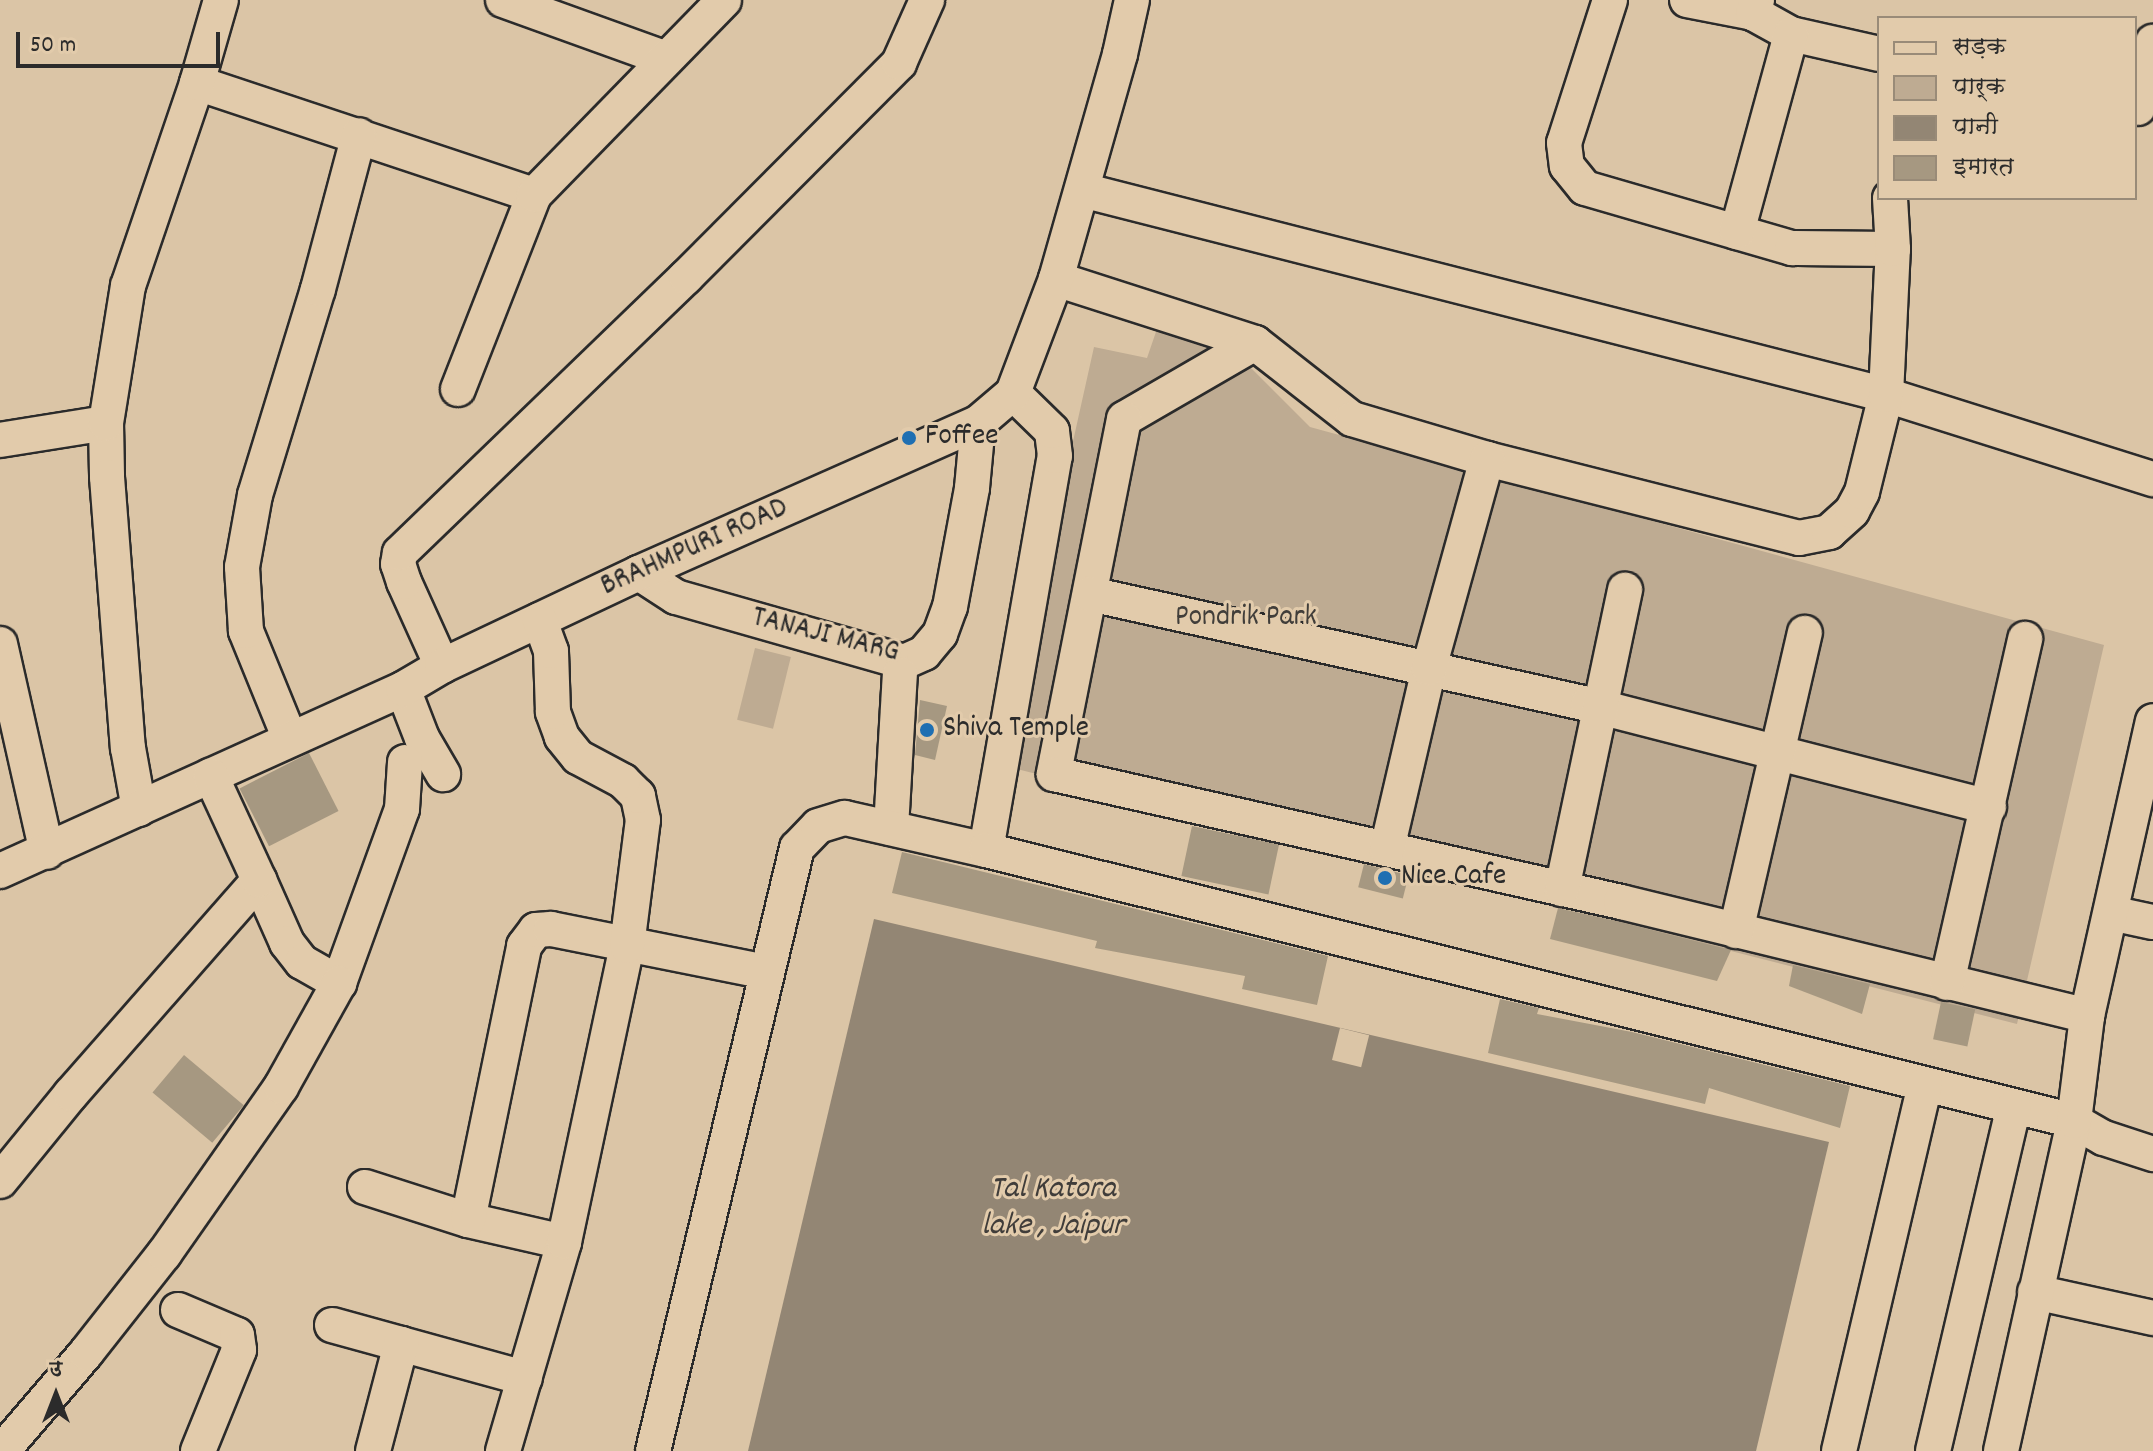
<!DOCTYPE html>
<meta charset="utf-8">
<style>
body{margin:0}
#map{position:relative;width:2153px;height:1451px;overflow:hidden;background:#dbc5a6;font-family:Dekko,"Playpen Sans Deva",sans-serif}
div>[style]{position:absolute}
.green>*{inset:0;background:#beab92;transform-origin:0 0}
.water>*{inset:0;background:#938674}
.pier>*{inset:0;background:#dbc5a6;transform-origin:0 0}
.building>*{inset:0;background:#a69881;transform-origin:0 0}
.roads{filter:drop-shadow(2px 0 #2b2b2b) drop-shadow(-2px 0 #2b2b2b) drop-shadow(0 2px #2b2b2b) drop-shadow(0 -2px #2b2b2b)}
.minor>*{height:34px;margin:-17px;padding:0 17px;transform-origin:17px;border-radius:17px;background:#e2cbab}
.dots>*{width:22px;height:22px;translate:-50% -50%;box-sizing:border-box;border:4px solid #e2cbab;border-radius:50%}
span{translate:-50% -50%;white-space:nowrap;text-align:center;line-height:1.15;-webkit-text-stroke:6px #e2cbab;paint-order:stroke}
.poi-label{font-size:30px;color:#2b2b2b}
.left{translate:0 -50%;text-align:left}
.street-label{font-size:30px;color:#2b2b2b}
.park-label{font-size:30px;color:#413e3a}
.water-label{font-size:32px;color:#403d3a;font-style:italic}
.legend{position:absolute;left:1877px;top:16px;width:260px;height:184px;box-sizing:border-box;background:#e2cbab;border:2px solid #998b78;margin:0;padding:10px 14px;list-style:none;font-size:24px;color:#2b2b2b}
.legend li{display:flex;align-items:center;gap:16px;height:40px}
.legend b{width:40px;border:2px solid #998b78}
.north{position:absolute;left:16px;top:1355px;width:80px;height:80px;-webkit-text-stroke:6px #e2cbab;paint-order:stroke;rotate:0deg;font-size:22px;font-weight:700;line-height:32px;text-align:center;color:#2b2b2b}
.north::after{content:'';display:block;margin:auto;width:28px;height:36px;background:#2b2b2b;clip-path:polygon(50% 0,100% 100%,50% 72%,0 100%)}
.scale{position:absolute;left:16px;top:32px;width:204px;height:36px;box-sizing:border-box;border:4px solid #2b2b2b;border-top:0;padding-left:10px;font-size:24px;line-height:28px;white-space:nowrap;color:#2b2b2b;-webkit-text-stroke:6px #e2cbab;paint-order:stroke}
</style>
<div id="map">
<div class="green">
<div style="clip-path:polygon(1158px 326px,1246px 363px,1310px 427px,2104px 645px,2017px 1024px,1001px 765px,1094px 347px,1147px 358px)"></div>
<div style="left:755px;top:648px;width:37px;height:74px;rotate:14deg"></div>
</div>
<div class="water">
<div style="clip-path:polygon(874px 919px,1829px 1142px,1756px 1451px,748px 1451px)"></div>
</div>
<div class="pier">
<div style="left:1340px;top:1028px;width:30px;height:33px;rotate:14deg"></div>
</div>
<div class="building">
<div style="clip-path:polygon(920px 700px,947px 706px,935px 760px,915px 755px)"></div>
<div style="left:309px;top:753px;width:65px;height:78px;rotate:63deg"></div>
<div style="left:1192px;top:826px;width:89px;height:51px;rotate:12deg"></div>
<div style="clip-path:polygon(902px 852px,1328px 956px,1317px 1005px,1242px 989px,1245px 976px,1095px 948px,1097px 941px,892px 893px)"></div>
<div style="left:1364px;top:864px;width:46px;height:24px;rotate:14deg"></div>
<div style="clip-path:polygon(1558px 908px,1616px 921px,1731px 950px,1717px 981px,1550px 939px)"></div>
<div style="clip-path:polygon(1793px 965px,1870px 984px,1862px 1014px,1789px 986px)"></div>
<div style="clip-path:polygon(1500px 999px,1539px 1008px,1537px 1014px,1632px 1032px,1850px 1086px,1840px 1128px,1709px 1088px,1705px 1104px,1488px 1053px)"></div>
<div style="left:1941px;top:1002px;width:35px;height:38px;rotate:12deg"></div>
<div style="left:184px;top:1055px;width:78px;height:49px;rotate:40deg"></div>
</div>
<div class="roads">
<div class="minor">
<div style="left:503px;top:0;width:171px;rotate:19.8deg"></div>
<div style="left:1610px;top:0;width:150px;rotate:107.8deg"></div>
<div style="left:1564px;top:143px;width:23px;rotate:83deg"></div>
<div style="left:1567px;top:166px;width:28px;rotate:51deg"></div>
<div style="left:1585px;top:188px;width:216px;rotate:16.2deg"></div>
<div style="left:1792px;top:248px;width:101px;rotate:0.6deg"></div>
<div style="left:1687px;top:0;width:67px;rotate:11.1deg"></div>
<div style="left:1757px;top:0;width:14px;rotate:107deg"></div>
<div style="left:1753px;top:13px;width:43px;rotate:28.9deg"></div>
<div style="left:1791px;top:34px;width:90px;rotate:12.8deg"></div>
<div style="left:197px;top:83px;width:355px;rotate:18.4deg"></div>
<div style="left:2138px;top:108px;width:68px;rotate:-77.2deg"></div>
<div style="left:1082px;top:190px;width:830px;rotate:14.3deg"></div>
<div style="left:1886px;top:395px;width:280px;rotate:17.5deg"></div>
<div style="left:1737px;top:232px;width:205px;rotate:-74.7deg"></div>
<div style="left:1056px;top:279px;width:209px;rotate:17.8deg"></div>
<div style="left:1255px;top:343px;width:123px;rotate:38.1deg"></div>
<div style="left:1352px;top:419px;width:141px;rotate:16.5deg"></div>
<div style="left:1487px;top:459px;width:322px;rotate:14.2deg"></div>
<div style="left:1799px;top:538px;width:31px;rotate:-11deg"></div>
<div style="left:1829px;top:532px;width:31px;rotate:-42deg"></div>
<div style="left:1852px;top:511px;width:21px;rotate:-62deg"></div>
<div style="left:1862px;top:492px;width:100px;rotate:-76.1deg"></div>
<div style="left:1886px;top:395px;width:146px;rotate:-87.3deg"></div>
<div style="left:1893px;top:249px;width:51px;rotate:-93.4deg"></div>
<div style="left:1255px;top:343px;width:151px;rotate:149.9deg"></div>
<div style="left:1124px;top:419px;width:362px;rotate:101.2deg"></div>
<div style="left:1054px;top:774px;width:581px;rotate:12.72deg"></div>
<div style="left:1621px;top:902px;width:480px;rotate:13.7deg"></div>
<div style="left:458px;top:389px;width:208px;rotate:-68.6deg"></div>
<div style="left:534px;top:195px;width:272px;rotate:-45.7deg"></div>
<div style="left:106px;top:423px;width:54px;rotate:88.9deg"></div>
<div style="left:107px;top:477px;width:272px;rotate:85.6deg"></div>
<div style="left:128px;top:748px;width:62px;rotate:79.8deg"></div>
<div style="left:0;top:440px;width:107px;rotate:-9.1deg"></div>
<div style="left:106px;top:423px;width:139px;rotate:-80.9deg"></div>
<div style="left:128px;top:286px;width:214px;rotate:-71.2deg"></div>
<div style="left:197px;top:83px;width:86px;rotate:-73.9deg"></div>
<div style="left:639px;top:573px;width:44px;rotate:33deg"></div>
<div style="left:676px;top:597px;width:237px;rotate:15.9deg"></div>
<div style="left:904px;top:662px;width:22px;rotate:-24deg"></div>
<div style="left:924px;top:653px;width:25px;rotate:-50deg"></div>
<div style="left:940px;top:634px;width:29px;rotate:-70deg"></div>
<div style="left:950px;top:607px;width:121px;rotate:-79.5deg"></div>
<div style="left:972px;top:488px;width:65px;rotate:-84.7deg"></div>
<div style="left:1090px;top:594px;width:510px;rotate:12.46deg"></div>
<div style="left:1588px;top:704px;width:414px;rotate:14.4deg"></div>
<div style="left:0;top:644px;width:213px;rotate:77.3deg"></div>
<div style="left:442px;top:666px;width:92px;rotate:-114.3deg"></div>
<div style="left:404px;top:582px;width:19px;rotate:-108deg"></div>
<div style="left:398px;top:564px;width:11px;rotate:-80deg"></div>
<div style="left:400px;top:553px;width:397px;rotate:-44deg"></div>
<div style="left:686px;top:277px;width:302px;rotate:-45.1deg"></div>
<div style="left:899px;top:63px;width:69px;rotate:-66deg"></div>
<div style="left:403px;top:689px;width:53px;rotate:68.8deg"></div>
<div style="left:422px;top:738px;width:42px;rotate:59.7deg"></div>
<div style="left:290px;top:739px;width:117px;rotate:-112.2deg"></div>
<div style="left:246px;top:631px;width:64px;rotate:-93.6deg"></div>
<div style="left:242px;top:567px;width:73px;rotate:-79.8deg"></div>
<div style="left:255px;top:495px;width:215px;rotate:-73deg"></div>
<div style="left:318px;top:289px;width:159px;rotate:-75.1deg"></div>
<div style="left:891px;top:828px;width:154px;rotate:-86.7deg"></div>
<div style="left:1387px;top:849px;width:186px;rotate:-76.9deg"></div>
<div style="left:1429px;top:668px;width:217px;rotate:-74.5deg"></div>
<div style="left:986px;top:850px;width:400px;rotate:-80.1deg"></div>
<div style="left:1055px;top:456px;width:25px;rotate:-97deg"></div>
<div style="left:1052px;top:431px;width:54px;rotate:-135.7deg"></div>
<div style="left:0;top:871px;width:442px;rotate:-24.3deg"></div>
<div style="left:403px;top:689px;width:45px;rotate:-30.5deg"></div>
<div style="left:442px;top:666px;width:218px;rotate:-25.3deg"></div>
<div style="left:639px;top:573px;width:371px;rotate:-23.9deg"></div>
<div style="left:978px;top:423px;width:46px;rotate:-40.6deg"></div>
<div style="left:1013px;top:393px;width:122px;rotate:-69.3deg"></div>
<div style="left:1056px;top:279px;width:234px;rotate:-74.1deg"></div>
<div style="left:1120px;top:54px;width:55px;rotate:-77.5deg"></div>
<div style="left:259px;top:880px;width:69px;rotate:66deg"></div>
<div style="left:287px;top:943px;width:24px;rotate:52deg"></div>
<div style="left:302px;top:962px;width:43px;rotate:29.6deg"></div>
<div style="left:339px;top:983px;width:185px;rotate:-70.1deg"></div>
<div style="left:402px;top:809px;width:47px;rotate:-86.3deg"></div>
<div style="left:1562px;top:889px;width:306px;rotate:-78.1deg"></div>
<div style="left:2111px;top:913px;width:43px;rotate:12.1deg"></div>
<div style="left:1736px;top:931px;width:306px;rotate:-77deg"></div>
<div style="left:1947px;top:983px;width:353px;rotate:-77.2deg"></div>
<div style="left:0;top:1181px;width:112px;rotate:-50.8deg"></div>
<div style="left:71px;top:1094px;width:285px;rotate:-48.7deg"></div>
<div style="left:259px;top:880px;width:115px;rotate:-114.8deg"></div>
<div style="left:365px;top:1187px;width:108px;rotate:17.8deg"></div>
<div style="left:564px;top:1242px;width:98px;rotate:-167.1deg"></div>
<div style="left:468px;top:1220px;width:280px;rotate:-78.4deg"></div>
<div style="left:524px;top:946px;width:20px;rotate:-53deg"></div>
<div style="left:536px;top:930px;width:15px;rotate:-4deg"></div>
<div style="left:551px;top:929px;width:220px;rotate:11.3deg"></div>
<div style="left:2035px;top:1292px;width:121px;rotate:12.4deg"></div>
<div style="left:178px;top:1310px;width:64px;rotate:23deg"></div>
<div style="left:237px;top:1335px;width:15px;rotate:82deg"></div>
<div style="left:239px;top:1350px;width:109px;rotate:112.1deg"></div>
<div style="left:332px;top:1325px;width:200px;rotate:15.4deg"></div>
<div style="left:2px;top:1451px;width:129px;rotate:-49.4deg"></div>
<div style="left:86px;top:1353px;width:126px;rotate:-51.8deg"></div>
<div style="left:164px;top:1254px;width:204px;rotate:-55deg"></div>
<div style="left:281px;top:1087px;width:119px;rotate:-60.9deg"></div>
<div style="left:373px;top:1451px;width:111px;rotate:-75.3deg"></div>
<div style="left:503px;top:1451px;width:218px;rotate:-73.7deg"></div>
<div style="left:564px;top:1242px;width:303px;rotate:-78deg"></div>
<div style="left:627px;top:946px;width:127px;rotate:-82.8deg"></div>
<div style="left:643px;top:820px;width:25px;rotate:-102deg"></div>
<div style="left:638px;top:796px;width:21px;rotate:-135deg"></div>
<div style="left:623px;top:781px;width:51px;rotate:-151.9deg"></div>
<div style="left:578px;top:757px;width:26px;rotate:-129deg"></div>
<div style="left:562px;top:737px;width:27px;rotate:-110deg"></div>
<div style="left:553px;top:712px;width:61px;rotate:-91.9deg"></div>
<div style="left:551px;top:651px;width:33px;rotate:-110deg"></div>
<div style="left:653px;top:1451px;width:620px;rotate:-76.57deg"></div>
<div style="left:797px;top:848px;width:30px;rotate:-46deg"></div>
<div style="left:818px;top:826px;width:28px;rotate:-17deg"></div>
<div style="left:845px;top:818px;width:145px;rotate:12.8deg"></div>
<div style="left:986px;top:850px;width:1121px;rotate:13.99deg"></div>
<div style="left:2074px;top:1121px;width:34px;rotate:30deg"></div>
<div style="left:2104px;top:1138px;width:52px;rotate:18.1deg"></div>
<div style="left:1839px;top:1451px;width:376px;rotate:-76.8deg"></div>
<div style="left:1933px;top:1451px;width:353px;rotate:-76.8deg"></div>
<div style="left:2001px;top:1451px;width:338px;rotate:-77.5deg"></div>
<div style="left:2074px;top:1121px;width:106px;rotate:-82.9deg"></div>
<div style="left:2087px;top:1016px;width:302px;rotate:-77.4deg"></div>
</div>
</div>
<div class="dots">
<div style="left:909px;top:438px;background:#1f6fb2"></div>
<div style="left:927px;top:730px;background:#1f6fb2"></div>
<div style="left:1385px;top:878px;background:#1f6fb2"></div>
</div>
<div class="poi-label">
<span class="left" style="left:925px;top:438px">Foffee</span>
<span class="left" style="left:943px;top:730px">Shiva Temple</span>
<span class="left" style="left:1401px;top:878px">Nice Cafe</span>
</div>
<div class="street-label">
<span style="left:695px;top:549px;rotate:-24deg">BRAHMPURI ROAD</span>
<span style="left:825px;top:637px;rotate:14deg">TANAJI MARG</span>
</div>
<div class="park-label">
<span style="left:1246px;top:619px">Pondrik Park</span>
</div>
<div class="water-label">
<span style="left:1053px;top:1209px">Tal Katora<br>lake , Jaipur</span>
</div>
<ul class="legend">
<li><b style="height:10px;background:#e2cbab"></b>सड़क</li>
<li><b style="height:22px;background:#beab92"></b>पार्क</li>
<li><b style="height:22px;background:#938674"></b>पानी</li>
<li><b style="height:22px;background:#a69881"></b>इमारत</li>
</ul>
<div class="north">उ</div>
<div class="scale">50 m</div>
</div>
